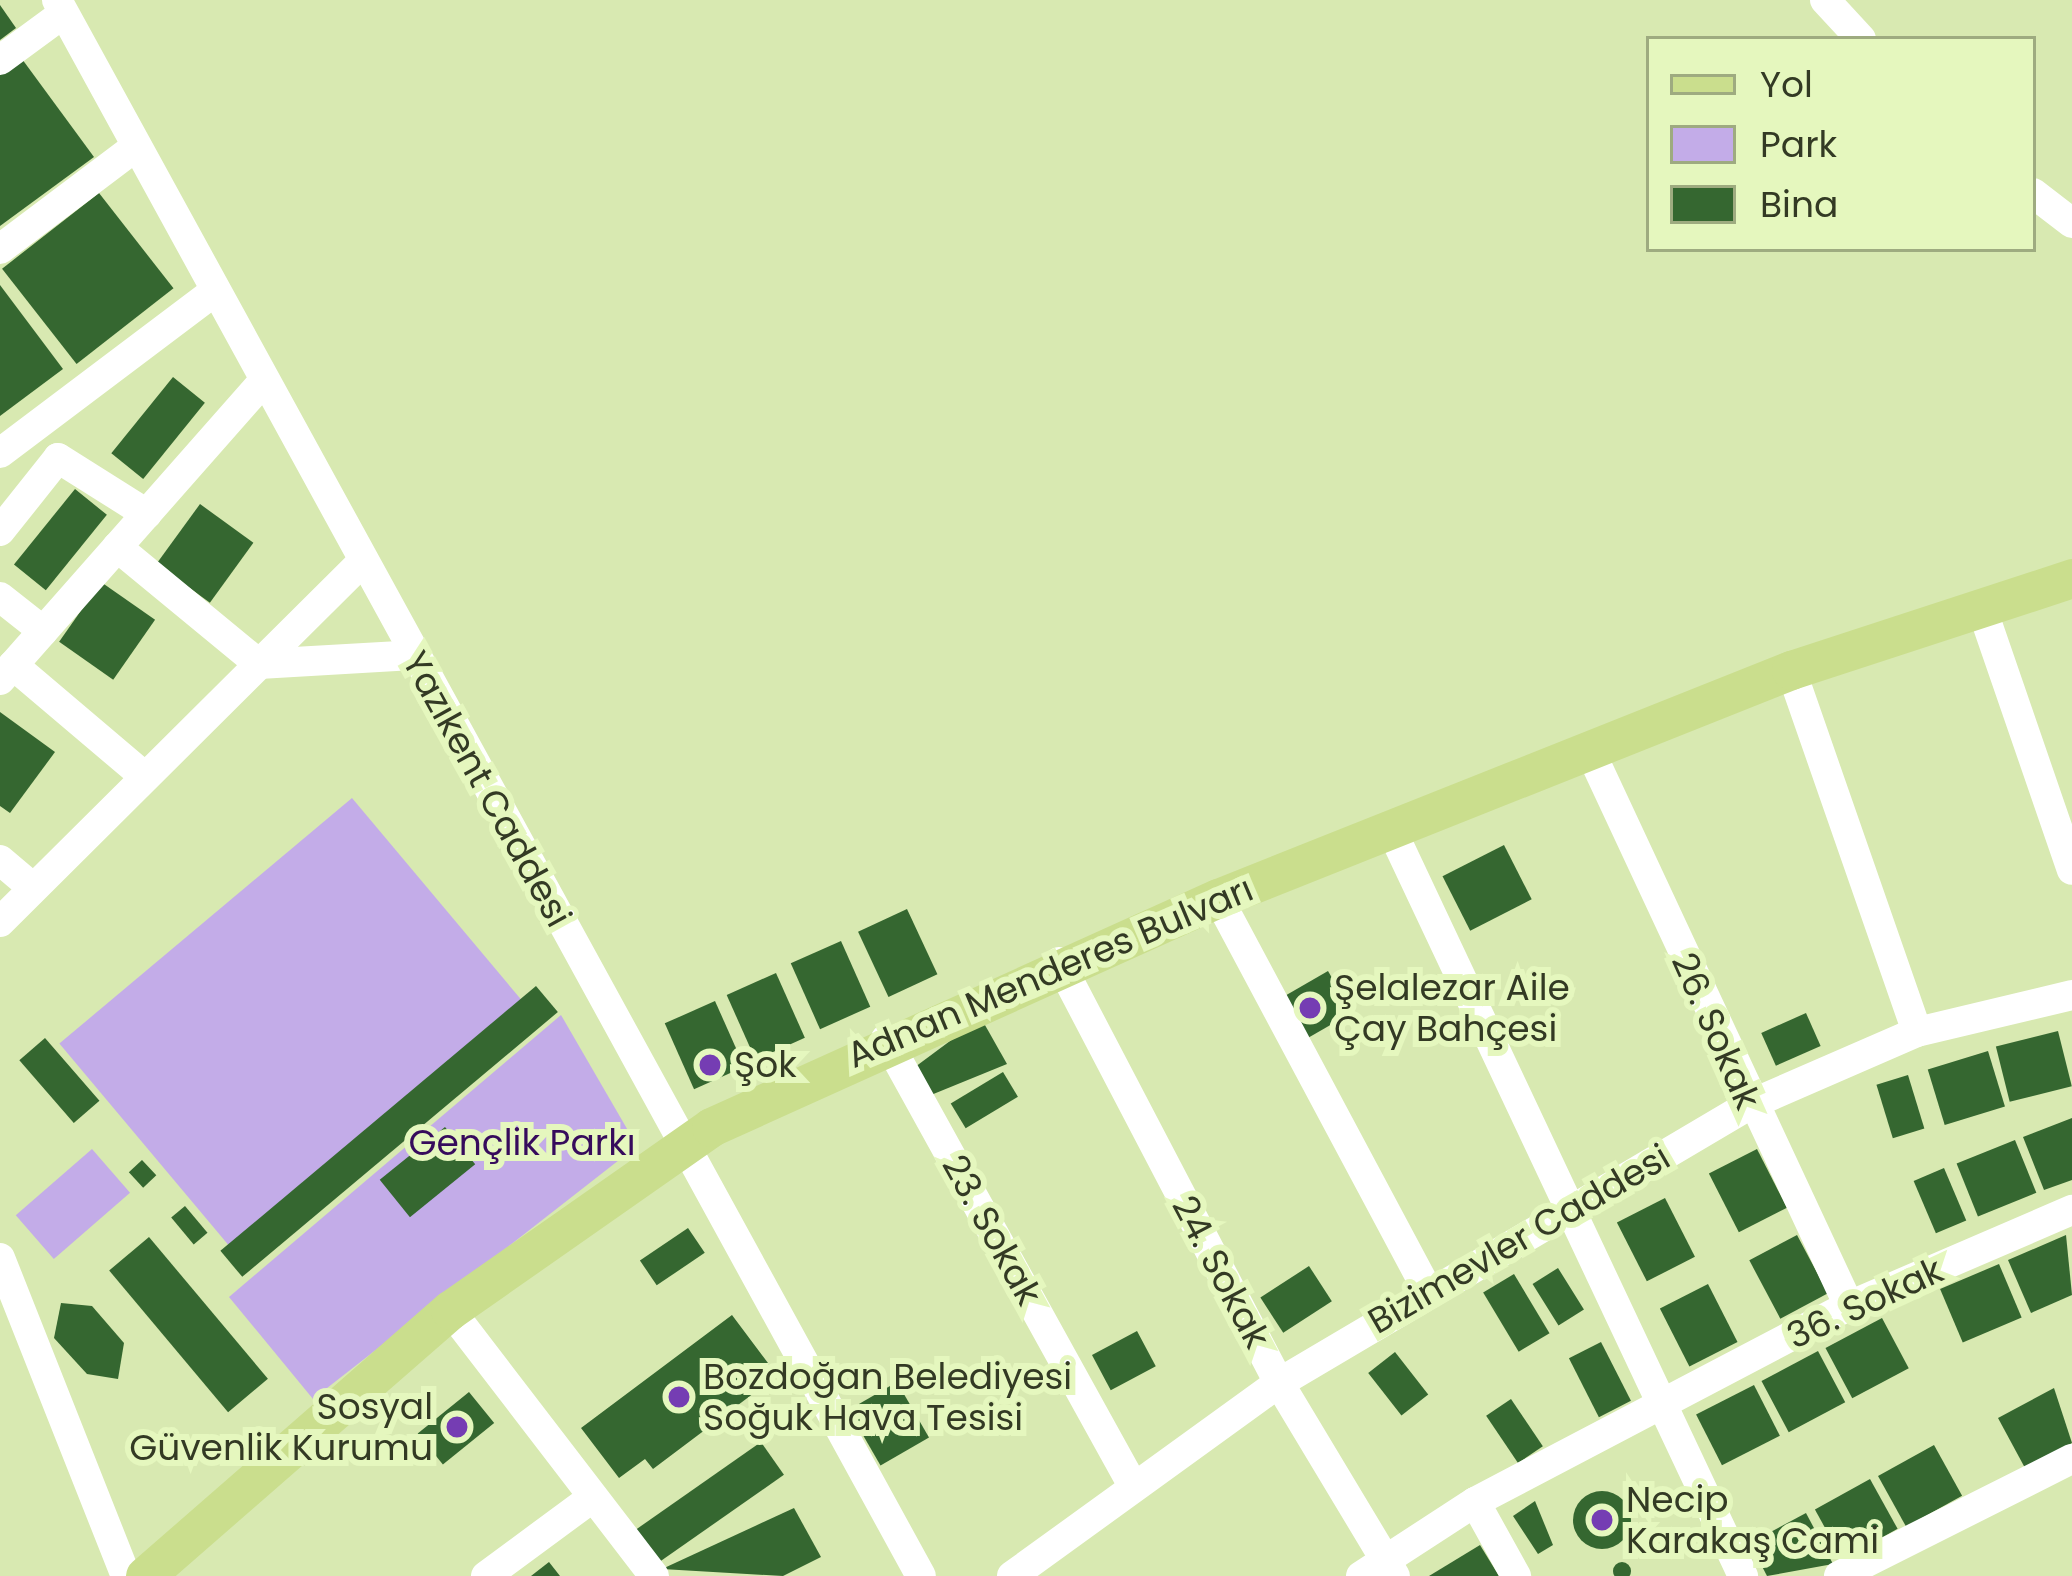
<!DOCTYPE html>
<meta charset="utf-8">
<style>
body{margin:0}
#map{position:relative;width:2072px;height:1576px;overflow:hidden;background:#d8e9b1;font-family:Poppins,sans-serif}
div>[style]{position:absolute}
.green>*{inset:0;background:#c3ace8;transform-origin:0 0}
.building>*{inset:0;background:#356730;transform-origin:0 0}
.round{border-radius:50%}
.minor>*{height:30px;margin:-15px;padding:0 15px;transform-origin:15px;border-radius:15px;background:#fff}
.major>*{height:39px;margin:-19.5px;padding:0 19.5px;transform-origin:19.5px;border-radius:19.5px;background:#cade8d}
.dots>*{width:33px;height:33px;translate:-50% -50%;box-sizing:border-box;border:6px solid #e5f7be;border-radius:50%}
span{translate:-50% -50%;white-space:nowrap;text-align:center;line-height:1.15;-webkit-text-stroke:12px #e5f7be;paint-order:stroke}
.street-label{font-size:36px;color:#333a24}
.poi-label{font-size:36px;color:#333a24}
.left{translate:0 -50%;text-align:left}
.right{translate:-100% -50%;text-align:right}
.park-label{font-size:36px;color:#360b5c}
.legend{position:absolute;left:1646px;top:36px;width:390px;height:216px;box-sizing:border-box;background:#e5f7be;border:3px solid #9eab80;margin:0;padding:15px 21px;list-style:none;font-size:36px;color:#333a24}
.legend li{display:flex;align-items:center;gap:24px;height:60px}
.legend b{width:60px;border:3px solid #9eab80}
</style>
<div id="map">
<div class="green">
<div style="left:352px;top:798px;width:263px;height:382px;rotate:50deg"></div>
<div style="clip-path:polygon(561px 1015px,637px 1146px,313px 1399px,229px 1297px)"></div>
<div style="left:92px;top:1149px;width:58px;height:101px;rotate:49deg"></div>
</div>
<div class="building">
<div style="clip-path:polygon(0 5px,16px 28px,0 40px)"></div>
<div style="clip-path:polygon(22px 59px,94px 157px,0 226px,0 75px)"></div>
<div style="left:99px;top:193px;width:121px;height:123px;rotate:52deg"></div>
<div style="clip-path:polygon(0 285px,63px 369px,0 416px)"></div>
<div style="left:173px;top:377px;width:41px;height:98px;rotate:39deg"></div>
<div style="left:75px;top:489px;width:41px;height:97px;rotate:39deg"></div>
<div style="left:200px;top:504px;width:66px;height:74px;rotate:36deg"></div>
<div style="left:101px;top:582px;width:66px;height:73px;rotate:35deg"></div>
<div style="clip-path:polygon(0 712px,55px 752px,10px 813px,0 806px)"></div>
<div style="left:1504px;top:845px;width:61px;height:69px;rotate:63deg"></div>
<div style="left:907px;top:909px;width:72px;height:54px;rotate:65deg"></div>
<div style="left:841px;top:941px;width:72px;height:55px;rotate:66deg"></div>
<div style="left:1328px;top:971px;width:48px;height:55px;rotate:60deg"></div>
<div style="left:776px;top:973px;width:71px;height:54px;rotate:66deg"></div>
<div style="left:536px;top:986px;width:34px;height:412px;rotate:50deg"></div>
<div style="left:715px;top:1001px;width:72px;height:55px;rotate:66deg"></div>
<div style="left:1806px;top:1013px;width:36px;height:49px;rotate:66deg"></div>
<div style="clip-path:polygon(981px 1018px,1007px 1064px,931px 1095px,915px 1067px)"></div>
<div style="left:2058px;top:1031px;width:57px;height:64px;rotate:76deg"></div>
<div style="left:45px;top:1038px;width:83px;height:34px;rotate:49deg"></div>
<div style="left:1988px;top:1051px;width:58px;height:63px;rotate:73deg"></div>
<div style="left:1003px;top:1072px;width:29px;height:61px;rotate:59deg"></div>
<div style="left:1908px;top:1075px;width:56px;height:33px;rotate:73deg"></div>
<div style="clip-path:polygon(2072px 1118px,2072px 1180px,2044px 1190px,2023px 1137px)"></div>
<div style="left:445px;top:1127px;width:48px;height:84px;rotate:51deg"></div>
<div style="left:2015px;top:1140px;width:57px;height:63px;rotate:68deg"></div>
<div style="left:1757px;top:1149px;width:66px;height:54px;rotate:63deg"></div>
<div style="left:142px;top:1160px;width:21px;height:18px;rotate:47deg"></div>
<div style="left:1944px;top:1168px;width:57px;height:33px;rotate:67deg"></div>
<div style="left:1665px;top:1198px;width:66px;height:54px;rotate:63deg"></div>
<div style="left:185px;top:1206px;width:35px;height:18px;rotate:50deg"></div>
<div style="left:688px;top:1228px;width:30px;height:58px;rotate:56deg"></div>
<div style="left:1797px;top:1235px;width:66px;height:54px;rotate:62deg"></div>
<div style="clip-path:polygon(2066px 1235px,2072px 1295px,2031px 1313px,2008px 1260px)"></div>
<div style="left:149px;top:1237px;width:185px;height:52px;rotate:50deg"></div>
<div style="left:1999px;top:1264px;width:58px;height:64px;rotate:67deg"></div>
<div style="left:1309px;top:1266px;width:42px;height:58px;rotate:57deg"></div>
<div style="left:1558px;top:1268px;width:49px;height:30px;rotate:58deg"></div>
<div style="left:1514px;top:1274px;width:69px;height:36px;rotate:59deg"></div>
<div style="left:1708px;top:1284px;width:65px;height:54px;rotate:63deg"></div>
<div style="clip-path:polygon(61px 1303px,92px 1306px,124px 1343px,118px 1379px,87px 1374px,54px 1338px)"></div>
<div style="clip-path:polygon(732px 1315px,771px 1367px,748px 1384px,754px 1393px,653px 1469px,645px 1459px,619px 1478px,581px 1428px)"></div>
<div style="left:1882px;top:1318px;width:57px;height:64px;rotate:62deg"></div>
<div style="left:1137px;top:1331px;width:40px;height:51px;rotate:62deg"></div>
<div style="left:1601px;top:1342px;width:66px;height:36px;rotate:63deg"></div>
<div style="left:1818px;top:1351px;width:58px;height:64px;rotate:62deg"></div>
<div style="left:1395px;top:1352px;width:54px;height:34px;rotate:52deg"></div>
<div style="left:897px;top:1382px;width:64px;height:56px;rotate:60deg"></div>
<div style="left:1754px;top:1385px;width:57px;height:65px;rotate:63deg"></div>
<div style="clip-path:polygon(2054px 1388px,2072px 1443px,2025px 1468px,1998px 1418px)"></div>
<div style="left:469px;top:1392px;width:40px;height:66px;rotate:51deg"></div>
<div style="left:1511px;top:1399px;width:57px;height:30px;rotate:56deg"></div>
<div style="left:761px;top:1442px;width:40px;height:153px;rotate:55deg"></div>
<div style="left:1934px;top:1445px;width:58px;height:64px;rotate:61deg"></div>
<div style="left:1870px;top:1479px;width:57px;height:63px;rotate:61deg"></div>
<div class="round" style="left:1573px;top:1491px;width:58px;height:58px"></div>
<div style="clip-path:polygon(1535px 1501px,1553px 1545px,1538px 1554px,1513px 1516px)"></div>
<div style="clip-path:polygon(794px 1508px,821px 1557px,783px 1576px,662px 1569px)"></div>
<div style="clip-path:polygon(1806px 1513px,1833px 1564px,1767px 1576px,1750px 1543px)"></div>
<div style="clip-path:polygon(1480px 1545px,1499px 1576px,1429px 1576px)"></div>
<div class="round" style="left:1613px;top:1562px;width:18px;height:18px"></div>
<div style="clip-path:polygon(549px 1562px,560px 1576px,531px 1576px)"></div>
</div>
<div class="minor">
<div style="left:57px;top:0;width:1797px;rotate:61.27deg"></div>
<div style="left:1825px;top:0;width:53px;rotate:47.3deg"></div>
<div style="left:0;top:60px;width:79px;rotate:-36.3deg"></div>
<div style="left:2033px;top:193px;width:49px;rotate:37.6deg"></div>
<div style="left:0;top:249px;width:168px;rotate:-37deg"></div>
<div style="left:0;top:453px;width:268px;rotate:-37deg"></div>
<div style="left:0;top:531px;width:93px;rotate:-51.5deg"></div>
<div style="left:58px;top:458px;width:105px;rotate:32.2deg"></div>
<div style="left:117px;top:547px;width:184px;rotate:39.5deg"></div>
<div style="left:259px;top:664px;width:154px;rotate:-3.3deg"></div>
<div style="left:0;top:597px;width:55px;rotate:38.3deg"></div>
<div style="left:1981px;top:606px;width:279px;rotate:71deg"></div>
<div style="left:13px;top:665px;width:173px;rotate:40.3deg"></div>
<div style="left:1791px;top:670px;width:383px;rotate:70.8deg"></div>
<div style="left:0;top:680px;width:396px;rotate:-48.6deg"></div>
<div style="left:1590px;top:751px;width:612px;rotate:64.98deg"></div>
<div style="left:1391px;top:829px;width:826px;rotate:64.77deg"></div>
<div style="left:0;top:860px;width:43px;rotate:40.3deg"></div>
<div style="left:1218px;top:898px;width:444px;rotate:61.9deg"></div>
<div style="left:0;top:922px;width:509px;rotate:-44.84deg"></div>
<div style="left:1059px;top:962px;width:475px;rotate:62.4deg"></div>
<div style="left:1279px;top:1383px;width:225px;rotate:59deg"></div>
<div style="left:886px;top:1039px;width:508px;rotate:61.07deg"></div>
<div style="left:0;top:1258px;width:342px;rotate:68.4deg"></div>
<div style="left:450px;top:1310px;width:335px;rotate:52.5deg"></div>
<div style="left:1475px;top:1502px;width:85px;rotate:61deg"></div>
<div style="left:486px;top:1576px;width:133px;rotate:-36.4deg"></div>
<div style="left:1012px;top:1576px;width:329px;rotate:-35.9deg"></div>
<div style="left:1279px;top:1383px;width:546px;rotate:-30.6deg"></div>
<div style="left:1749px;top:1105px;width:183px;rotate:-23.5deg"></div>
<div style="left:1917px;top:1032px;width:159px;rotate:-13.4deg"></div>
<div style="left:1361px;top:1576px;width:136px;rotate:-33deg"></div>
<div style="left:1475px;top:1502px;width:422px;rotate:-27.7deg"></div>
<div style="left:1849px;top:1306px;width:243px;rotate:-23.3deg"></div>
<div style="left:1839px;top:1576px;width:261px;rotate:-26.7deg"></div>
</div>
<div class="major">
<div style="left:145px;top:1576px;width:405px;rotate:-41.1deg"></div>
<div style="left:450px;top:1310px;width:319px;rotate:-35deg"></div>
<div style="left:711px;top:1127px;width:556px;rotate:-24.31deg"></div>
<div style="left:1218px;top:898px;width:617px;rotate:-21.7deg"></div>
<div style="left:1791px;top:670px;width:296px;rotate:-18.1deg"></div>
</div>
<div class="dots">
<div style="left:1310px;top:1008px;background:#753db3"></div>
<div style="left:710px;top:1065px;background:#753db3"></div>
<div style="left:679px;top:1397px;background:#753db3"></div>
<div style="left:457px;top:1427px;background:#753db3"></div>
<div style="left:1602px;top:1520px;background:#753db3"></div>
</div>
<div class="street-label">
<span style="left:487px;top:789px;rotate:61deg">Yazıkent Caddesi</span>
<span style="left:1050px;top:972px;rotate:-23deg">Adnan Menderes Bulvarı</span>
<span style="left:1716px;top:1031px;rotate:66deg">26. Sokak</span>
<span style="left:992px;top:1230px;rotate:61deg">23. Sokak</span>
<span style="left:1519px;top:1239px;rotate:-30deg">Bizimevler Caddesi</span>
<span style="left:1221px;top:1272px;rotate:62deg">24. Sokak</span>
<span style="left:1865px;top:1303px;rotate:-25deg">36. Sokak</span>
</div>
<div class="poi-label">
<span class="left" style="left:1334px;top:1008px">Şelalezar Aile<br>Çay Bahçesi</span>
<span class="left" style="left:734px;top:1065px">Şok</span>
<span class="left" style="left:703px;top:1397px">Bozdoğan Belediyesi<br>Soğuk Hava Tesisi</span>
<span class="right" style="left:433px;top:1427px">Sosyal<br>Güvenlik Kurumu</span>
<span class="left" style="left:1626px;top:1520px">Necip<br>Karakaş Cami</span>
</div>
<div class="park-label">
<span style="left:522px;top:1143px">Gençlik Parkı</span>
</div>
<ul class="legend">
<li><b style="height:15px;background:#cade8d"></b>Yol</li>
<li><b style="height:33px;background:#c3ace8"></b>Park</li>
<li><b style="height:33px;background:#356730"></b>Bina</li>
</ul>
</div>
